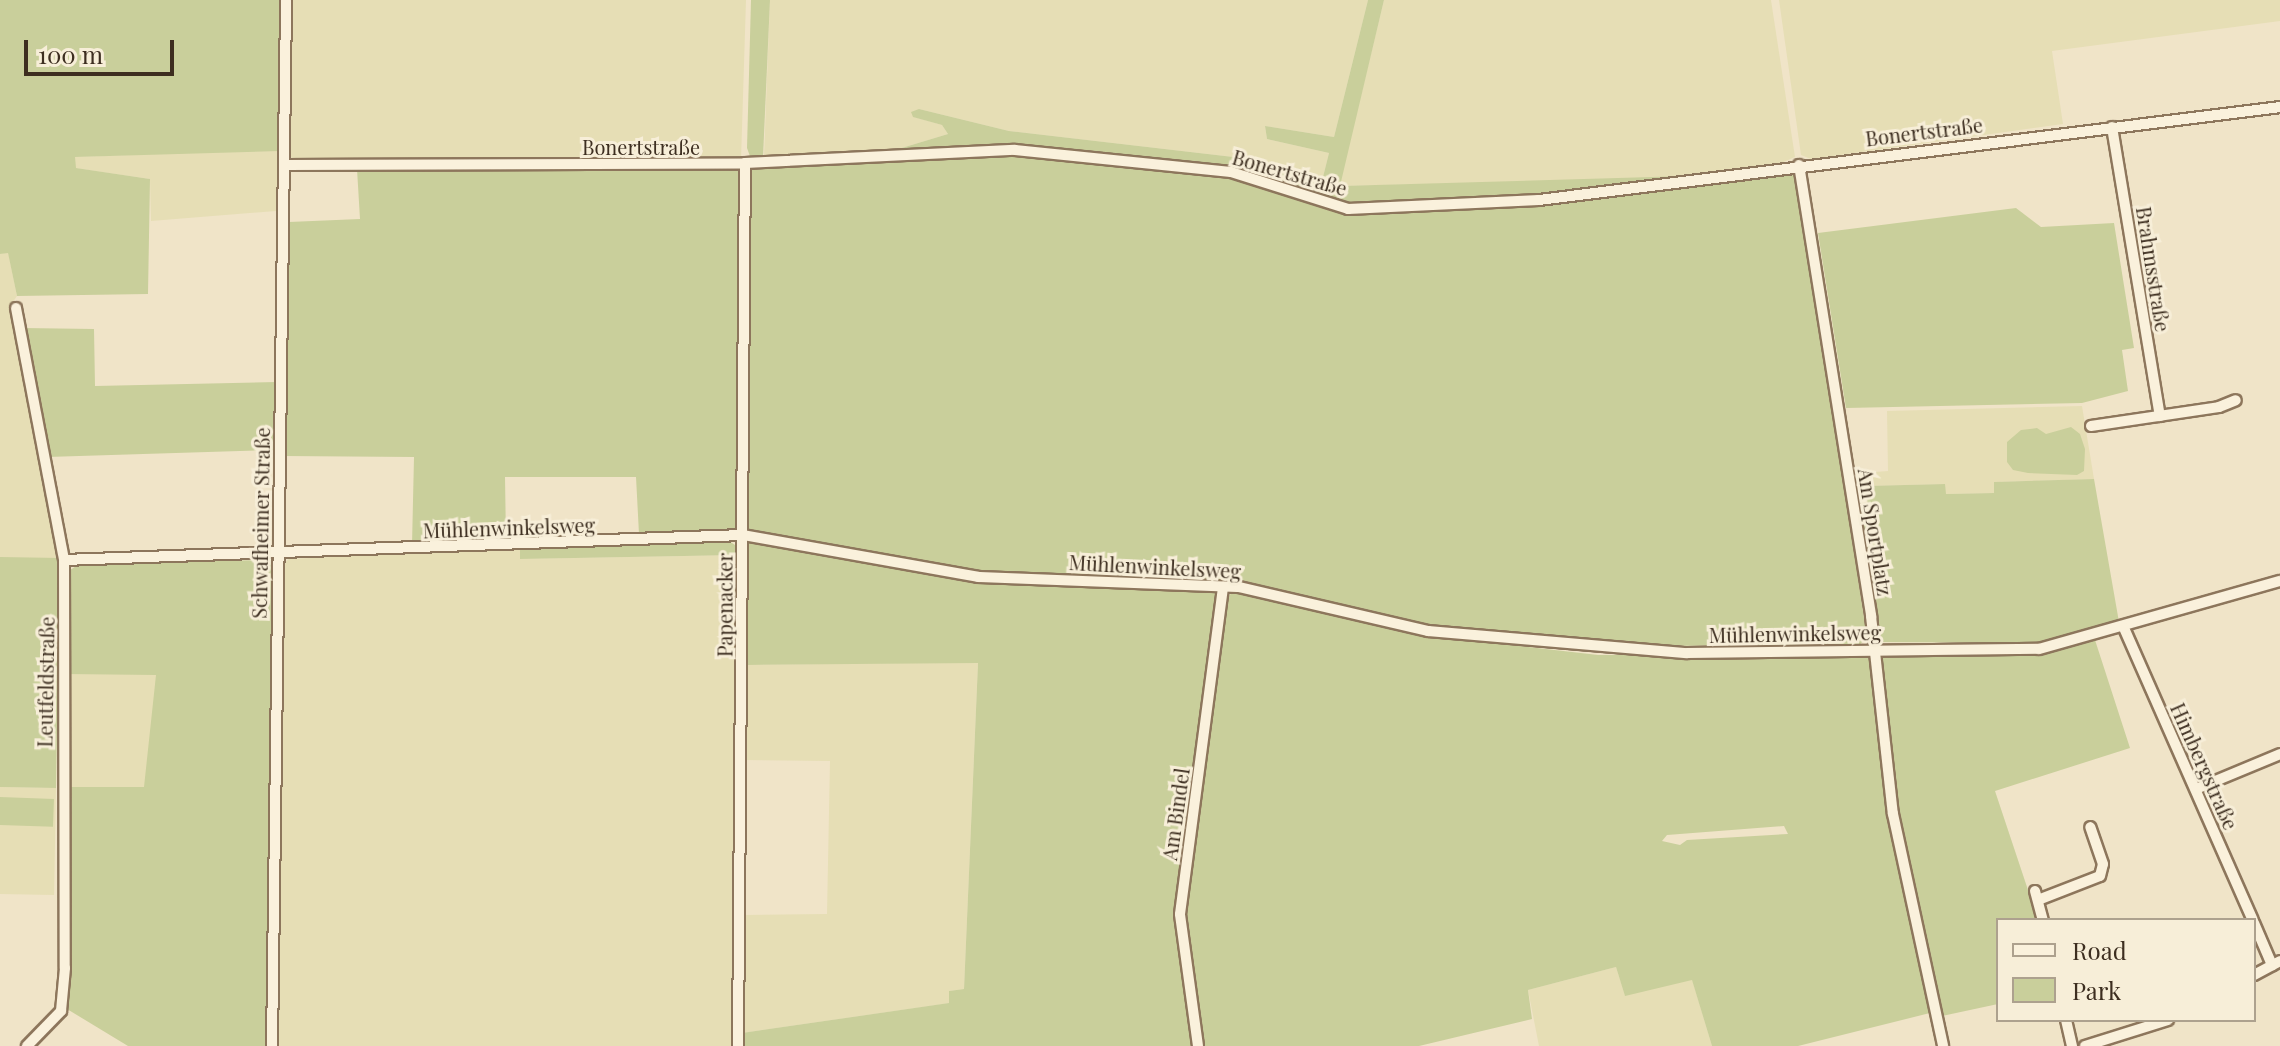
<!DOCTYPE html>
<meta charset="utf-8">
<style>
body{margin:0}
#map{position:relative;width:2280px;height:1046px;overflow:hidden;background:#f0e4c8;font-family:"Playfair Display",serif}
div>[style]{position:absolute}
.farmland>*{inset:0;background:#e6deb5;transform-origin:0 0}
.green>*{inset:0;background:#c9cf9b;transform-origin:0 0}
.roads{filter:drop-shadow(2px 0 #8d765c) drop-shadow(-2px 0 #8d765c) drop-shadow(0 2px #8d765c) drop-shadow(0 -2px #8d765c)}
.minor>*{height:10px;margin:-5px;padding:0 5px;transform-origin:5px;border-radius:5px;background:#faf1dc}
span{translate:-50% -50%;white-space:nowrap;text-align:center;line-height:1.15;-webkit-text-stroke:6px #f7eed8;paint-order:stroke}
.street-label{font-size:20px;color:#3d2e20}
.legend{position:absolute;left:1996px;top:918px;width:260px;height:104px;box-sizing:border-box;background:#f7eed8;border:2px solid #ada18e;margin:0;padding:10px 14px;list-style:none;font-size:24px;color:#3d2e20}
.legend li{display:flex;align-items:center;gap:16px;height:40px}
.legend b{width:40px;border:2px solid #ada18e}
.scale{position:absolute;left:24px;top:40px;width:150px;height:36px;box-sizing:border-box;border:4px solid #3d2e20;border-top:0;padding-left:10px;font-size:24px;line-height:28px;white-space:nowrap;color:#3d2e20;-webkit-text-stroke:6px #f7eed8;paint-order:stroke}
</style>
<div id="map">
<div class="farmland">
<div style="clip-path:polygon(290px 0,746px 0,741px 160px,293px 160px,288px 152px)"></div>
<div style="clip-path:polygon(770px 0,1368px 0,1334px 137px,1265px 126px,1267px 139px,1329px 153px,1322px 181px,1242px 158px,1009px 131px,919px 109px,914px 117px,942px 125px,948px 134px,895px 150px,764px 157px)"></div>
<div style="clip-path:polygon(1384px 0,1771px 0,1795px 157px,1781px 163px,1672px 179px,1339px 186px)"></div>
<div style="clip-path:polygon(1779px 0,2280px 0,2280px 21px,2052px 51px,2063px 124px,1811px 159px,1801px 155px)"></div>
<div style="clip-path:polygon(282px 39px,276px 211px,151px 221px,150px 179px,75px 168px,75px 157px,132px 155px,124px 82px)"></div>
<div style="clip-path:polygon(8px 252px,17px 296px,10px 306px,60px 558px,0 559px,0 254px)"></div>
<div style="clip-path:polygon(2082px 406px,2094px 479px,1995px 482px,1995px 493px,1945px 494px,1945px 484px,1865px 486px,1863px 473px,1888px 471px,1887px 411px)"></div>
<div style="clip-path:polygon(520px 548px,521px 559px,738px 555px,736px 1046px,275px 1046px,282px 564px,289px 559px)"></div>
<div style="clip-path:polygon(978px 662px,964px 989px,949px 991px,950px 1003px,742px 1033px,744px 915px,827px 914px,830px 761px,744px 760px,747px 665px)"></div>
<div style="left:65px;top:674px;width:91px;height:113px"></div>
<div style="left:0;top:787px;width:56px;height:107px;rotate:1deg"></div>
<div style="clip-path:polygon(1616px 967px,1625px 995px,1692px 979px,1712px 1046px,1539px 1046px,1528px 990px)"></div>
</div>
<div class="green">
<div style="clip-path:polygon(0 0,282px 0,279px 151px,75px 157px,76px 168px,150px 179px,148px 294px,17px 296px,8px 253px,0 254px)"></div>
<div style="clip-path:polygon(751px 0,770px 0,763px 157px,751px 159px,747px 148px)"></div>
<div style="clip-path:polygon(1368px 0,1384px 0,1340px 186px,1791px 173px,1798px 180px,1867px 638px,1859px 645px,1642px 646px,1500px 636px,1405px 622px,1220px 581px,1176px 915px,1195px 1046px,742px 1046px,742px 1033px,949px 1003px,949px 991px,964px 989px,978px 663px,747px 665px,747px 175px,754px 167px,959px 149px,895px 150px,948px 134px,942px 125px,913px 117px,911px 112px,919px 109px,1009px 131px,1242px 158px,1322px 181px,1329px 153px,1267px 139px,1265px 126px,1334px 137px)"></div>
<div style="clip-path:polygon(733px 167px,745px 175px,736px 530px,639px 534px,636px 477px,505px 477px,506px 541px,412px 545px,414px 457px,283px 456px,289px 222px,360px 219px,357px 169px)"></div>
<div style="clip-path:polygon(2016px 208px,2041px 227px,2114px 223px,2134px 348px,2122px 350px,2128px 391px,2082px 403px,1846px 408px,1818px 233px)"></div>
<div style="clip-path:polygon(23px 328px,94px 329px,95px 386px,277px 382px,276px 450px,47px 457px)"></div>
<div style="clip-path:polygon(2071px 427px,2080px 434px,2085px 449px,2084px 471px,2077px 475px,2028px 473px,2013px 470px,2007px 462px,2007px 442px,2021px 430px,2037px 428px,2046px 434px)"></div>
<div style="clip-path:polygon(2094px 479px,2119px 622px,2035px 643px,1879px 642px,1859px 513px,1869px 511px,1865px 486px,1945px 484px,1946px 494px,1994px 493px,1994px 482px)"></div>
<div style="clip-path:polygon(726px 539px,738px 547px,738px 555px,520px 559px,520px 548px)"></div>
<div style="left:60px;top:558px;width:230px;height:60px;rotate:91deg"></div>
<div style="clip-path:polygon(274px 560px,269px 1046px,128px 1046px,67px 1009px,65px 787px,144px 787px,156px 675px,65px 674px,67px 572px,81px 563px)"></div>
<div style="clip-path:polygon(evenodd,1235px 591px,1441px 637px,1598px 655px,2040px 655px,2095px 640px,2130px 748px,1995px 791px,2038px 920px,1998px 920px,1998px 1004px,1942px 1016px,1894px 799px,1885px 802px,1930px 1013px,1798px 1046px,1712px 1046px,1692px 980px,1625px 996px,1616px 967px,1528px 990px,1532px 1019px,1419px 1046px,1202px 1046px,1185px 913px,1224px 599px,1235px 591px,1784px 826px,1788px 834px,1687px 840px,1680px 845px,1662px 841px,1667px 835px,1784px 826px)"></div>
<div style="left:0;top:797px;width:54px;height:28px;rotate:2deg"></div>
</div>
<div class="roads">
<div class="minor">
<div style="left:2112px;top:127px;width:293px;rotate:80.6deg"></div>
<div style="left:285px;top:165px;width:460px;rotate:-0.2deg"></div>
<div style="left:745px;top:163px;width:270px;rotate:-2.8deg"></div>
<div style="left:1015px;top:150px;width:217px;rotate:5.8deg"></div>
<div style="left:1231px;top:172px;width:123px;rotate:17.5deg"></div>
<div style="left:1348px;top:209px;width:191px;rotate:-2.7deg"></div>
<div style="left:1539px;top:200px;width:747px;rotate:-7.15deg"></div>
<div style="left:1799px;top:165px;width:457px;rotate:80.9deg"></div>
<div style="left:1871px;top:616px;width:199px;rotate:83.7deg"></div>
<div style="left:1893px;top:814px;width:237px;rotate:77.8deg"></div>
<div style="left:16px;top:308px;width:257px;rotate:79.2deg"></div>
<div style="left:64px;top:560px;width:408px;rotate:89.9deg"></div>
<div style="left:65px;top:968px;width:43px;rotate:95.3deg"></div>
<div style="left:61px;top:1011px;width:49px;rotate:134.2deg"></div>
<div style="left:2091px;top:426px;width:129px;rotate:-8.4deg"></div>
<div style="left:2219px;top:407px;width:18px;rotate:-22deg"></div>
<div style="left:64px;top:560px;width:679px;rotate:-2.11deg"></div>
<div style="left:743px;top:535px;width:239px;rotate:10.1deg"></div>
<div style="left:978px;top:577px;width:261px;rotate:2.2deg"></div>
<div style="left:1239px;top:587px;width:194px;rotate:13.1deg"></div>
<div style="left:1428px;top:631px;width:260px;rotate:4.9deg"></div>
<div style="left:1687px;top:653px;width:352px;rotate:-0.7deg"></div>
<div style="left:2039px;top:649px;width:250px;rotate:-15.8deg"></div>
<div style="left:2124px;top:628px;width:319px;rotate:66.2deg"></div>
<div style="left:2196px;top:789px;width:91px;rotate:-22.6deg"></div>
<div style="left:2035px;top:891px;width:30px;rotate:75deg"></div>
<div style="left:2038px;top:900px;width:66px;rotate:-21.2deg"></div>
<div style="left:2100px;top:876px;width:12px;rotate:-76deg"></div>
<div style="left:2103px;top:864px;width:39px;rotate:-109deg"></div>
<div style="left:2254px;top:923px;width:46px;rotate:66.8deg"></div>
<div style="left:2254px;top:975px;width:30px;rotate:-28deg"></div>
<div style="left:2066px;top:1020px;width:27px;rotate:77deg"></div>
<div style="left:272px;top:1046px;width:1046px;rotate:-89.23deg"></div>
<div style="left:738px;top:1046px;width:883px;rotate:-89.55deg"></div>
<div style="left:1198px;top:1046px;width:133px;rotate:-97.8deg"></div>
<div style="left:1180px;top:914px;width:330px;rotate:-82.5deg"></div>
<div style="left:2085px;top:1046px;width:87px;rotate:-17.4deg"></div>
</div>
</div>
<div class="street-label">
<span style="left:1924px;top:131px;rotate:-7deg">Bonertstraße</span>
<span style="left:641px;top:146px">Bonertstraße</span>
<span style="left:1290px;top:172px;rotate:16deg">Bonertstraße</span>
<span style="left:2154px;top:269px;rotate:81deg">Brahmsstraße</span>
<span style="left:260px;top:523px;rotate:-89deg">Schwafheimer Straße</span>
<span style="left:509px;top:527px;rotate:-2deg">Mühlenwinkelsweg</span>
<span style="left:1876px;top:532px;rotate:81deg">Am Sportplatz</span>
<span style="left:1155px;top:566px;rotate:3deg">Mühlenwinkelsweg</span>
<span style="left:724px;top:605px;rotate:-90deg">Papenacker</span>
<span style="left:1795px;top:633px;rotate:-1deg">Mühlenwinkelsweg</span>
<span style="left:45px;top:682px;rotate:-89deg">Leutfeldstraße</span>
<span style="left:2205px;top:766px;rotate:66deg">Himbergstraße</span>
<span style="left:1175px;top:814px;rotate:-82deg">Am Bindel</span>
</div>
<ul class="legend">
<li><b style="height:10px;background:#faf1dc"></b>Road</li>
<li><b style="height:22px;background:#c9cf9b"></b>Park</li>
</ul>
<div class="scale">100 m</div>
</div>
